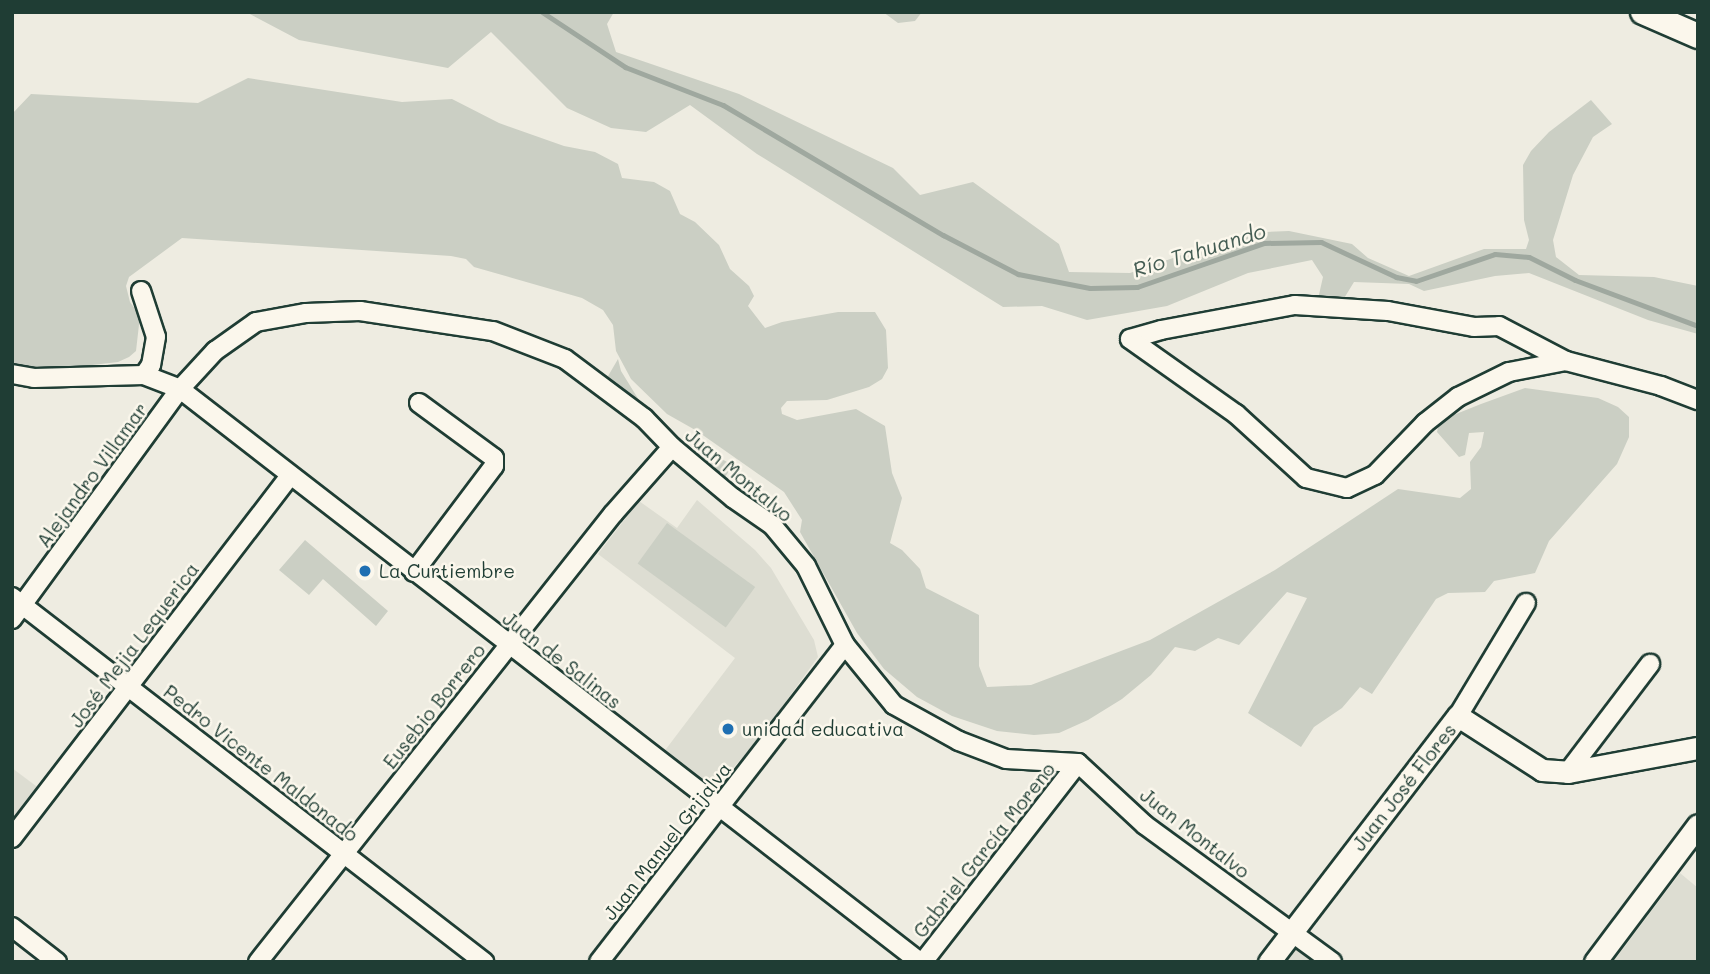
<!DOCTYPE html>
<meta charset="utf-8">
<style>
body{margin:0}
#map{position:relative;width:1710px;height:974px;overflow:hidden;background:#eeece1;font-family:Mali,sans-serif}
div>[style]{position:absolute}
.built>*{inset:0;background:#ddddd2}
.green>*{inset:0;background:#cbcfc4;transform-origin:0 0}
.stream>*{height:5px;margin:-2.5px;padding:0 2.5px;transform-origin:2.5px;border-radius:2.5px;background:#9fa89f}
.roads{filter:drop-shadow(2px 0 #1f3d34) drop-shadow(-2px 0 #1f3d34) drop-shadow(0 2px #1f3d34) drop-shadow(0 -2px #1f3d34)}
.minor>*{height:18px;margin:-9px;padding:0 9px;transform-origin:9px;border-radius:9px;background:#fbf7ec}
.tertiary>*{height:21px;margin:-10.5px;padding:0 10.5px;transform-origin:10.5px;border-radius:10.5px;background:#fbf7ec}
.secondary>*{height:24px;margin:-12px;padding:0 12px;transform-origin:12px;border-radius:12px;background:#fbf7ec}
.dots>*{width:19px;height:19px;translate:-50% -50%;box-sizing:border-box;border:4px solid #fbf7ec;border-radius:50%}
span{translate:-50% -50%;white-space:nowrap;text-align:center;line-height:1.15;-webkit-text-stroke:5px #fbf7ec;paint-order:stroke}
.street-label{font-size:19px;color:#1f3d34}
.poi-label{font-size:19px;color:#1f3d34}
.left{translate:0 -50%;text-align:left}
.water-label{font-size:21px;color:#455d54;font-style:italic}
.frame{position:absolute;inset:0;border:14px solid #1f3d34;pointer-events:none}
</style>
<div id="map">
<div class="built">
<div style="clip-path:polygon(697px 500px,755px 550px,771px 568px,814px 640px,818px 657px,761px 736px,713px 791px,663px 753px,735px 658px,598px 554px,639px 501px,677px 528px)"></div>
<div style="clip-path:polygon(12px 768px,44px 792px,12px 835px)"></div>
<div style="clip-path:polygon(1680px 873px,1698px 888px,1698px 962px,1613px 962px)"></div>
<div style="clip-path:polygon(1293px 949px,1301px 950px,1318px 962px,1283px 962px)"></div>
</div>
<div class="green">
<div style="clip-path:polygon(246px 12px,614px 12px,607px 24px,616px 52px,739px 94px,893px 168px,920px 195px,973px 182px,1059px 244px,1069px 272px,1130px 273px,1245px 233px,1289px 231px,1352px 244px,1368px 258px,1409px 276px,1484px 249px,1526px 249px,1529px 240px,1524px 220px,1523px 165px,1531px 151px,1549px 132px,1591px 100px,1612px 124px,1593px 137px,1573px 175px,1553px 240px,1556px 257px,1579px 275px,1654px 277px,1698px 286px,1698px 334px,1648px 320px,1529px 273px,1495px 276px,1424px 291px,1409px 284px,1354px 282px,1332px 318px,1315px 312px,1323px 277px,1312px 260px,1248px 273px,1167px 306px,1087px 320px,1042px 306px,1003px 307px,757px 154px,690px 105px,646px 132px,611px 128px,567px 108px,491px 32px,448px 68px,299px 40px)"></div>
<div style="clip-path:polygon(883px 12px,922px 12px,915px 21px,898px 23px)"></div>
<div style="clip-path:polygon(248px 78px,402px 102px,452px 99px,499px 123px,564px 146px,595px 152px,618px 164px,622px 178px,654px 182px,670px 191px,680px 214px,695px 222px,719px 245px,730px 269px,749px 286px,754px 296px,748px 306px,765px 328px,782px 322px,838px 312px,875px 312px,886px 330px,888px 368px,882px 379px,869px 387px,827px 400px,787px 401px,781px 408px,782px 414px,797px 420px,856px 409px,885px 426px,892px 473px,902px 498px,890px 543px,902px 550px,920px 569px,926px 588px,979px 615px,979px 666px,987px 687px,1031px 685px,1150px 640px,1275px 570px,1398px 489px,1460px 498px,1471px 489px,1470px 462px,1481px 447px,1484px 432px,1469px 433px,1465px 455px,1459px 457px,1437px 432px,1439px 423px,1446px 418px,1481px 404px,1525px 388px,1598px 398px,1618px 407px,1629px 417px,1629px 437px,1617px 464px,1549px 541px,1535px 573px,1494px 581px,1485px 592px,1448px 593px,1436px 599px,1372px 694px,1360px 687px,1342px 708px,1314px 727px,1301px 747px,1248px 713px,1307px 598px,1287px 592px,1239px 645px,1218px 638px,1195px 651px,1175px 647px,1151px 675px,1122px 699px,1088px 720px,1059px 733px,1034px 735px,997px 731px,952px 716px,917px 697px,884px 669px,857px 633px,800px 532px,802px 520px,784px 492px,697px 431px,667px 414px,631px 379px,616px 351px,613px 325px,603px 310px,582px 298px,474px 267px,466px 259px,451px 256px,182px 238px,129px 277px,126px 286px,130px 302px,140px 316px,136px 351px,129px 357px,118px 362px,32px 372px,12px 367px,12px 114px,31px 94px,198px 103px)"></div>
<div style="clip-path:polygon(618px 359px,621px 371px,642px 405px,640px 408px,604px 383px)"></div>
<div style="clip-path:polygon(704px 450px,733px 465px,719px 486px,696px 466px)"></div>
<div style="left:667px;top:523px;width:109px;height:50px;rotate:36deg"></div>
<div style="clip-path:polygon(305px 540px,388px 611px,376px 626px,323px 579px,309px 595px,279px 570px)"></div>
</div>
<div class="stream">
<div style="left:542px;top:12px;width:100px;rotate:33.5deg"></div>
<div style="left:625px;top:67px;width:105px;rotate:21.2deg"></div>
<div style="left:723px;top:105px;width:256px;rotate:30.6deg"></div>
<div style="left:943px;top:235px;width:85px;rotate:27.5deg"></div>
<div style="left:1018px;top:274px;width:73px;rotate:11deg"></div>
<div style="left:1090px;top:288px;width:47px;rotate:-1.2deg"></div>
<div style="left:1137px;top:287px;width:134px;rotate:-19.1deg"></div>
<div style="left:1264px;top:243px;width:57px;rotate:-1deg"></div>
<div style="left:1321px;top:242px;width:83px;rotate:25deg"></div>
<div style="left:1396px;top:277px;width:20px;rotate:11deg"></div>
<div style="left:1416px;top:281px;width:83px;rotate:-18.9deg"></div>
<div style="left:1495px;top:254px;width:34px;rotate:5deg"></div>
<div style="left:1529px;top:257px;width:51px;rotate:26.6deg"></div>
<div style="left:1575px;top:280px;width:131px;rotate:20.5deg"></div>
</div>
<div class="roads">
<div class="minor">
<div style="left:141px;top:291px;width:48px;rotate:71.9deg"></div>
<div style="left:156px;top:337px;width:28px;rotate:100deg"></div>
<div style="left:151px;top:365px;width:12px;rotate:125deg"></div>
<div style="left:1130px;top:339px;width:32px;rotate:-16deg"></div>
<div style="left:1161px;top:330px;width:136px;rotate:-10.6deg"></div>
<div style="left:1295px;top:305px;width:93px;rotate:3.7deg"></div>
<div style="left:1388px;top:311px;width:87px;rotate:10.5deg"></div>
<div style="left:1474px;top:327px;width:25px;rotate:-2deg"></div>
<div style="left:1499px;top:326px;width:76px;rotate:27.6deg"></div>
<div style="left:1566px;top:361px;width:98px;rotate:14.7deg"></div>
<div style="left:1661px;top:386px;width:40px;rotate:21deg"></div>
<div style="left:1130px;top:339px;width:130px;rotate:35.3deg"></div>
<div style="left:1236px;top:414px;width:95px;rotate:42.4deg"></div>
<div style="left:1306px;top:478px;width:42px;rotate:13.7deg"></div>
<div style="left:1347px;top:488px;width:31px;rotate:-25deg"></div>
<div style="left:1375px;top:475px;width:72px;rotate:-46.1deg"></div>
<div style="left:1425px;top:423px;width:42px;rotate:-38.2deg"></div>
<div style="left:1458px;top:397px;width:57px;rotate:-26.1deg"></div>
<div style="left:1509px;top:372px;width:58px;rotate:-10.9deg"></div>
<div style="left:12px;top:374px;width:22px;rotate:10deg"></div>
<div style="left:34px;top:378px;width:110px;rotate:-1.6deg"></div>
<div style="left:144px;top:375px;width:39px;rotate:21deg"></div>
<div style="left:180px;top:389px;width:936px;rotate:37.75deg"></div>
<div style="left:414px;top:572px;width:133px;rotate:-53deg"></div>
<div style="left:494px;top:466px;width:8px;rotate:-90deg"></div>
<div style="left:494px;top:458px;width:93px;rotate:-143.7deg"></div>
<div style="left:12px;top:597px;width:597px;rotate:37.71deg"></div>
<div style="left:12px;top:619px;width:285px;rotate:-53.9deg"></div>
<div style="left:180px;top:389px;width:52px;rotate:-47.4deg"></div>
<div style="left:215px;top:351px;width:50px;rotate:-35.3deg"></div>
<div style="left:256px;top:322px;width:51px;rotate:-10.2deg"></div>
<div style="left:306px;top:313px;width:54px;rotate:-2.1deg"></div>
<div style="left:360px;top:311px;width:134px;rotate:8.6deg"></div>
<div style="left:493px;top:331px;width:77px;rotate:21.3deg"></div>
<div style="left:565px;top:359px;width:99px;rotate:36.8deg"></div>
<div style="left:644px;top:418px;width:40px;rotate:46deg"></div>
<div style="left:672px;top:447px;width:80px;rotate:39.9deg"></div>
<div style="left:733px;top:498px;width:47px;rotate:34.7deg"></div>
<div style="left:772px;top:525px;width:53px;rotate:50.3deg"></div>
<div style="left:806px;top:566px;width:88px;rotate:63.7deg"></div>
<div style="left:845px;top:645px;width:77px;rotate:50.8deg"></div>
<div style="left:894px;top:705px;width:74px;rotate:29deg"></div>
<div style="left:959px;top:741px;width:50px;rotate:21deg"></div>
<div style="left:1006px;top:759px;width:72px;rotate:3.2deg"></div>
<div style="left:1078px;top:763px;width:91px;rotate:42.8deg"></div>
<div style="left:1145px;top:825px;width:232px;rotate:36.2deg"></div>
<div style="left:1458px;top:716px;width:132px;rotate:-59deg"></div>
<div style="left:1568px;top:772px;width:136px;rotate:-52.8deg"></div>
<div style="left:12px;top:838px;width:455px;rotate:-52.5deg"></div>
<div style="left:12px;top:927px;width:57px;rotate:37.9deg"></div>
<div style="left:258px;top:962px;width:572px;rotate:-51.61deg"></div>
<div style="left:613px;top:514px;width:89px;rotate:-48.6deg"></div>
<div style="left:599px;top:962px;width:401px;rotate:-52.2deg"></div>
<div style="left:923px;top:962px;width:252px;rotate:-52.1deg"></div>
</div>
<div class="tertiary">
<div style="left:1269px;top:962px;width:310px;rotate:-52.5deg"></div>
<div style="left:1458px;top:716px;width:100px;rotate:32.7deg"></div>
<div style="left:1542px;top:770px;width:26px;rotate:4deg"></div>
<div style="left:1568px;top:772px;width:132px;rotate:-10.5deg"></div>
<div style="left:1595px;top:962px;width:171px;rotate:-53.1deg"></div>
</div>
<div class="secondary">
<div style="left:1643px;top:12px;width:60px;rotate:23.6deg"></div>
</div>
</div>
<div class="dots">
<div style="left:365px;top:571px;background:#1f6fb2"></div>
<div style="left:728px;top:729px;background:#1f6fb2"></div>
</div>
<div class="street-label">
<span style="left:92px;top:475px;rotate:-54deg">Alejandro Villamar</span>
<span style="left:739px;top:475px;rotate:40deg">Juan Montalvo</span>
<span style="left:134px;top:645px;rotate:-53deg">José Mejia Lequerica</span>
<span style="left:562px;top:660px;rotate:38deg">Juan de Salinas</span>
<span style="left:434px;top:706px;rotate:-52deg">Eusebio Borrero</span>
<span style="left:261px;top:763px;rotate:38deg">Pedro Vicente Maldonado</span>
<span style="left:1404px;top:787px;rotate:-52deg">Juan José Flores</span>
<span style="left:1195px;top:833px;rotate:38deg">Juan Montalvo</span>
<span style="left:667px;top:841px;rotate:-52deg">Juan Manuel Grijalva</span>
<span style="left:984px;top:850px;rotate:-52deg">Gabriel García Moreno</span>
</div>
<div class="poi-label">
<span class="left" style="left:379px;top:571px">La Curtiembre</span>
<span class="left" style="left:742px;top:729px">unidad educativa</span>
</div>
<div class="water-label">
<span style="left:1199px;top:250px;rotate:-17deg">Río Tahuando</span>
</div>
<div class="frame"></div>
</div>
